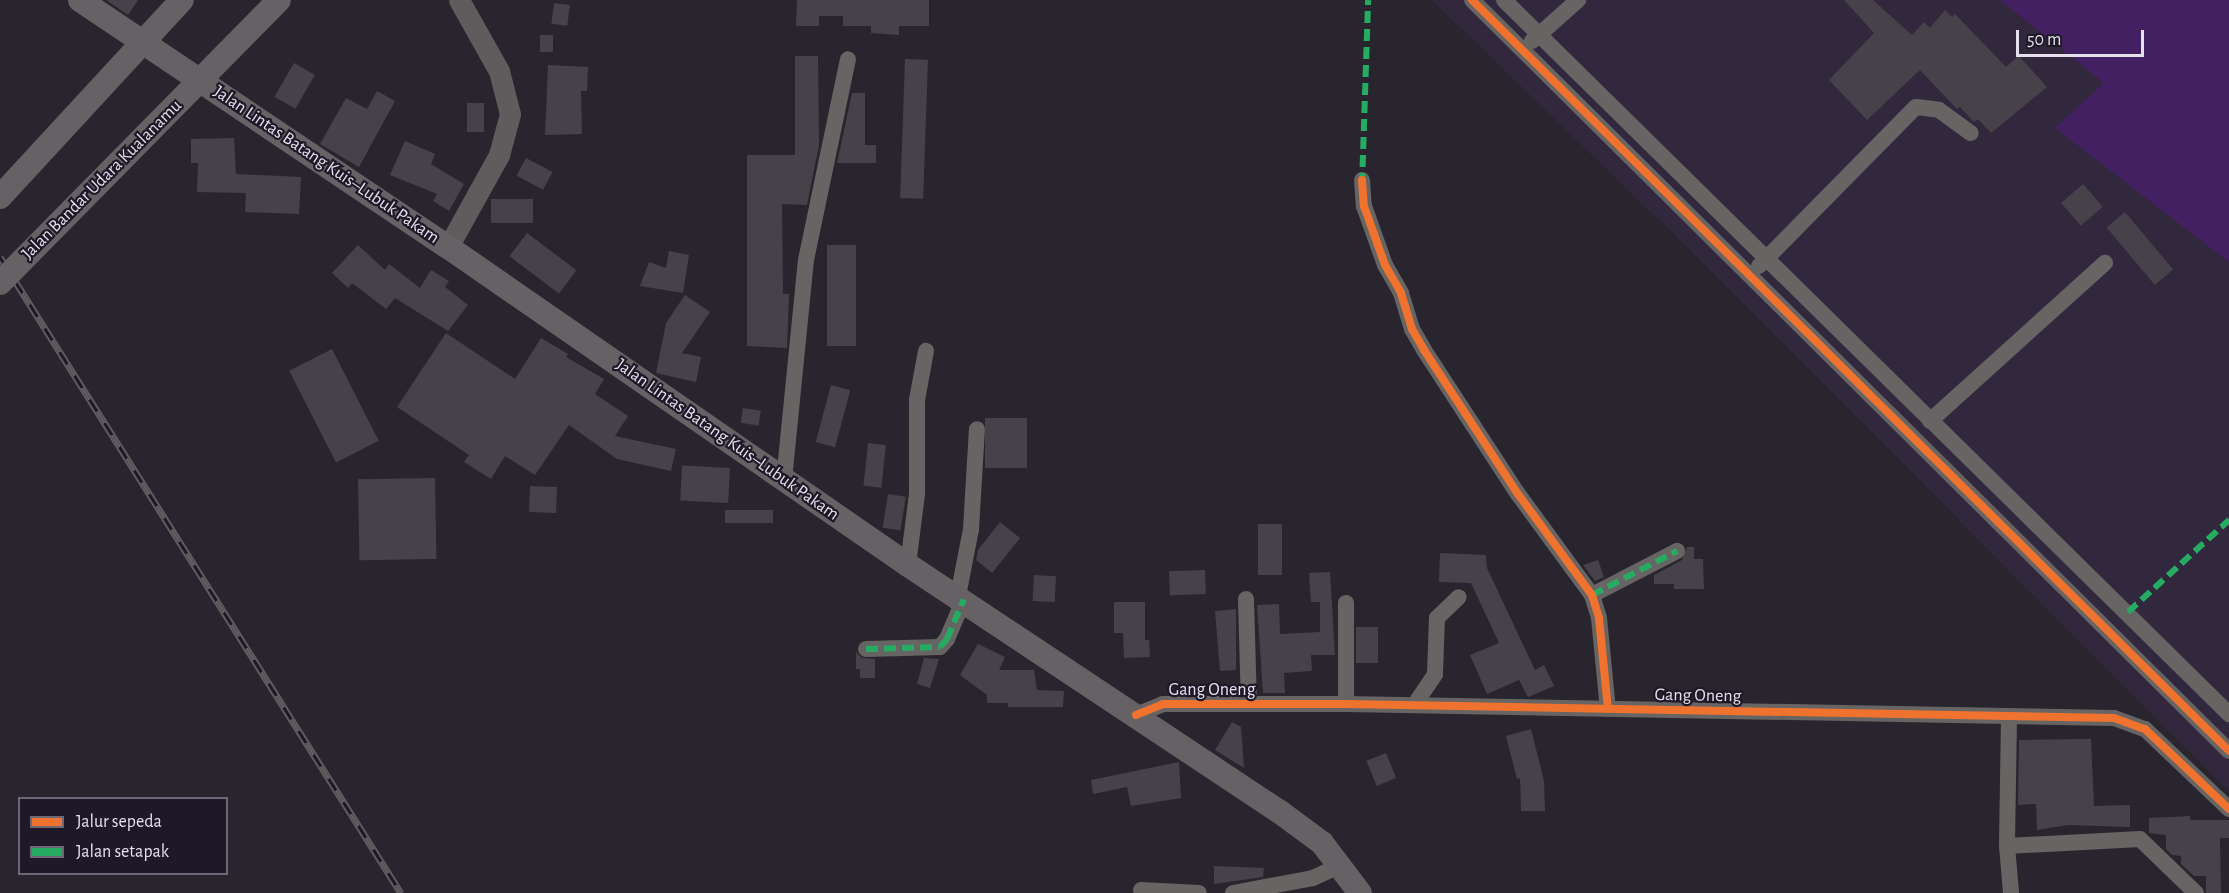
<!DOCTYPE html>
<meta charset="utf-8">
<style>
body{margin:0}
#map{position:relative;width:2229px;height:893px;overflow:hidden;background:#29252e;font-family:"Alegreya Sans",sans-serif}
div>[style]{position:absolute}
.built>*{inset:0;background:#32283e}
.green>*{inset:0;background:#422061}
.building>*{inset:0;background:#474249;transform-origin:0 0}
.minor>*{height:16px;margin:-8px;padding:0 8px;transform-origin:8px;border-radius:8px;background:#676464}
.major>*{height:21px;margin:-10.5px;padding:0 10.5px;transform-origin:10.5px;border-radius:10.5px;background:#605c5e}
.highway>*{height:24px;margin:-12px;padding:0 12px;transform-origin:12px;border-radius:12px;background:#656164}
.rail>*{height:7px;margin-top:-3.5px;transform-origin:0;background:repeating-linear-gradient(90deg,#1f1828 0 14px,#5f5b5f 0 28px);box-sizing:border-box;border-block:2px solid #5f5b5f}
.highway-bridge>*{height:24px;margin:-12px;padding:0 12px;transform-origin:12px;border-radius:12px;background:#656164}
.quiet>*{height:6px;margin-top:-3px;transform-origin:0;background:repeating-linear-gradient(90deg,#26ab63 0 12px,transparent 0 18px)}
.cycleway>*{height:8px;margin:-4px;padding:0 4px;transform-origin:4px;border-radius:4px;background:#ef722f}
span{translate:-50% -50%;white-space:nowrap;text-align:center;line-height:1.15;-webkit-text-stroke:4.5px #1f1828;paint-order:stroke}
.street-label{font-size:18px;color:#e5e0ec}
.legend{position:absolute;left:18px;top:797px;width:210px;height:78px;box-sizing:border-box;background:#1f1828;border:2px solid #6e6876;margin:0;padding:8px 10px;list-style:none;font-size:18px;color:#e5e0ec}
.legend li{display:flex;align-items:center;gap:12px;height:30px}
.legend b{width:30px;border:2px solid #6e6876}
.scale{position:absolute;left:2016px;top:30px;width:128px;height:27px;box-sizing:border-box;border:3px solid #e5e0ec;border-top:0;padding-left:8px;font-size:18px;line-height:21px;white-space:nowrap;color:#e5e0ec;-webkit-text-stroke:4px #1f1828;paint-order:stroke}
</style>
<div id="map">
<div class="built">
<div style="clip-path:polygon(1432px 0,2229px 0,2229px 791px,1690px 250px)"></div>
</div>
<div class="green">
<div style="clip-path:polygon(2000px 0,2229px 0,2229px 262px,2055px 128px,2104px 83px)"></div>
</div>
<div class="building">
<div style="clip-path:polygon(106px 0,138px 0,128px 15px)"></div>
<div style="clip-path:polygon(797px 0,929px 0,929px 26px,899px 26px,899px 35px,871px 33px,871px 26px,843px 26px,843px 16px,819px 16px,819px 26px,796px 26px)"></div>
<div style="clip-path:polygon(1844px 0,1873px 0,1912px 35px,1924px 22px,1930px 28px,1945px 10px,1952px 17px,1955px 14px,2006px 67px,2019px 56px,2047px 87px,1991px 133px,1978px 119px,1974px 122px,1960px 107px,1957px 109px,1920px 70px,1867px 120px,1829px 80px,1874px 33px)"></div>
<div style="left:554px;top:3px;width:16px;height:21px;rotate:7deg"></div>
<div style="left:540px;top:35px;width:13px;height:17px"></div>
<div style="clip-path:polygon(795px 56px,818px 56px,819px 145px,807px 205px,782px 204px,783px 294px,789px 294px,787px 348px,747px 346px,747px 155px,795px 155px)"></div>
<div style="left:905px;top:59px;width:23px;height:139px;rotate:2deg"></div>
<div style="left:294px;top:63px;width:24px;height:39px;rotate:30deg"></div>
<div style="clip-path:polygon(548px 65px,588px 67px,587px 91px,581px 91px,582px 134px,545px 135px)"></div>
<div style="clip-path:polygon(377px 91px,395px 101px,359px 167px,320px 144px,346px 98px,367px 109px)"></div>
<div style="clip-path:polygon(852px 93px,865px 93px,865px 145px,876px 145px,876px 163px,837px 163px)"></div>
<div style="left:467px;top:103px;width:17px;height:29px"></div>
<div style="clip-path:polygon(234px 138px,236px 174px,301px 177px,299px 214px,245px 212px,246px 193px,197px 192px,198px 163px,191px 163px,191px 139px)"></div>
<div style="clip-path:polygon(405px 141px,435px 154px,431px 164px,464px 184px,449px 211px,433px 201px,437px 194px,390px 175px)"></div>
<div style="left:526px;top:158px;width:30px;height:20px;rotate:28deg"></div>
<div style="left:2083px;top:184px;width:30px;height:29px;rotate:49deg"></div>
<div style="left:491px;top:199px;width:42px;height:24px"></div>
<div style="left:2125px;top:212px;width:75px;height:24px;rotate:50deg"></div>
<div style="left:527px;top:233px;width:62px;height:29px;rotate:37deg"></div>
<div style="clip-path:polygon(358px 245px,385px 270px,389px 264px,420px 288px,431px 270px,449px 281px,445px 287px,468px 305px,448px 331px,395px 298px,386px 309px,352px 283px,348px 288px,332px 273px)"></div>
<div style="left:827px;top:245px;width:29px;height:101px"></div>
<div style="clip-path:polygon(669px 251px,689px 255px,683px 293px,640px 286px,649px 262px,666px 268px)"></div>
<div style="clip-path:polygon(685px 295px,710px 312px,682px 353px,701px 357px,696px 382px,656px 373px,666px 323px)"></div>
<div style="clip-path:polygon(446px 333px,515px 379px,541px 338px,568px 354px,566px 357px,604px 379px,595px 394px,628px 416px,615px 436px,676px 449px,671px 471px,617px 459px,569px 425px,535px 475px,505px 456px,491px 479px,464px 462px,469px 455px,397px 407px)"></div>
<div style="left:332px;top:349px;width:103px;height:48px;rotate:63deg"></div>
<div style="left:831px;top:385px;width:20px;height:59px;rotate:15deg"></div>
<div style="left:743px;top:408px;width:18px;height:15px;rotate:9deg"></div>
<div style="left:985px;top:418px;width:42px;height:50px"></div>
<div style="left:868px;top:443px;width:18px;height:43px;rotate:6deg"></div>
<div style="left:730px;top:468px;width:35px;height:48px;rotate:93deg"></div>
<div style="left:435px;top:478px;width:81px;height:77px;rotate:89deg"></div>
<div style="left:530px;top:486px;width:27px;height:26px;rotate:2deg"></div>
<div style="left:888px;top:494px;width:18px;height:34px;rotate:9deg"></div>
<div style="left:725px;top:510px;width:48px;height:13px"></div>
<div style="clip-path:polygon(1000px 522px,1020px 538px,992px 573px,976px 560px,978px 550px)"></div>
<div style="left:1258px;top:524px;width:24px;height:51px"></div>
<div style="clip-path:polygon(1687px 547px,1694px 547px,1694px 559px,1703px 559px,1704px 589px,1674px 589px,1674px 584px,1654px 584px,1654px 575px,1682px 560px)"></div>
<div style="clip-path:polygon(1440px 553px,1486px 555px,1487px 568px,1535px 670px,1544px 665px,1554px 686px,1528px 697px,1519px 680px,1487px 694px,1470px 655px,1499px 643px,1471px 583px,1439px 582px)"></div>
<div style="clip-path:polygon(1598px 560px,1604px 577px,1595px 581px,1583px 565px)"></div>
<div style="left:1205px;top:570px;width:24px;height:36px;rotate:88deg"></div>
<div style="clip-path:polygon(1330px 572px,1335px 655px,1311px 655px,1312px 671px,1284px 673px,1285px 693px,1263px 693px,1257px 605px,1279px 604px,1280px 634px,1320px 632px,1320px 602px,1311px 602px,1309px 573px)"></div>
<div style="left:1034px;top:575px;width:22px;height:26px;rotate:3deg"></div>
<div style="clip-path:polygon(1114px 602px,1145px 602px,1145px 640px,1149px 640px,1150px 657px,1124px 658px,1123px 633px,1114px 633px)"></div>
<div style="clip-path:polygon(1236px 609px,1236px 670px,1220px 671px,1215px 611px)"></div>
<div style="left:1356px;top:627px;width:22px;height:36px"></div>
<div style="clip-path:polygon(978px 644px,1005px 657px,999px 670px,1034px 670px,1037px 690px,1064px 691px,1063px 707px,1008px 707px,1008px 703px,987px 703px,987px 695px,960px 675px)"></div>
<div style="clip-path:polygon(856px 652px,862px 658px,875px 659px,875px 678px,860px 678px,860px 669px,856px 669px)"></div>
<div style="clip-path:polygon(924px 658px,939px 659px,930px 688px,917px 684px)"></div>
<div style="clip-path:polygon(1232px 722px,1241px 727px,1244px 768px,1215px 750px)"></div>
<div style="clip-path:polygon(1531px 729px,1544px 781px,1545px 811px,1521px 811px,1520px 778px,1517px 779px,1506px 736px)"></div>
<div style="clip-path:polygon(2076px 739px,2091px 739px,2094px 806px,2130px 805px,2130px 827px,2068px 825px,2037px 830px,2036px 804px,2018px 805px,2019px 740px)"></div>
<div style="left:1386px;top:753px;width:27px;height:21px;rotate:68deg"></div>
<div style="clip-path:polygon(1179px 762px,1181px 798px,1131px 806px,1127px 787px,1093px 794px,1091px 780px)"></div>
<div style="clip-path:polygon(2190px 816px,2190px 820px,2229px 820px,2229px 838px,2220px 838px,2221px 893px,2206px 893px,2206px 876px,2194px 876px,2181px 864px,2181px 856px,2172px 855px,2166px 849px,2166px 835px,2149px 833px,2149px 818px)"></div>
<div style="clip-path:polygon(1214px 866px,1264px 868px,1263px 877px,1214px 884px)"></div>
</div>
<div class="minor">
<div style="left:1472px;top:0;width:1066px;rotate:44.77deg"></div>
<div style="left:1504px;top:0;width:1018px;rotate:44.56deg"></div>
<div style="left:1532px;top:41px;width:62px;rotate:-41.7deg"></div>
<div style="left:1362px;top:180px;width:26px;rotate:86deg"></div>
<div style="left:1364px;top:206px;width:63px;rotate:70.4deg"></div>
<div style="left:1385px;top:265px;width:32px;rotate:60deg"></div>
<div style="left:1401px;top:293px;width:38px;rotate:73deg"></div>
<div style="left:1412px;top:329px;width:24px;rotate:60deg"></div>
<div style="left:1424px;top:350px;width:172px;rotate:56.9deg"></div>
<div style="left:1518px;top:494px;width:125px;rotate:53.8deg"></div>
<div style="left:1592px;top:595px;width:24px;rotate:73deg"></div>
<div style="left:1599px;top:618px;width:91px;rotate:84.4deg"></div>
<div style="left:1759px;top:266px;width:223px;rotate:-45.4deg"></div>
<div style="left:1916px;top:107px;width:23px;rotate:7deg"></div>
<div style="left:1939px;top:110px;width:39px;rotate:36deg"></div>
<div style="left:1930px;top:421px;width:236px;rotate:-42.1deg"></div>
<div style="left:784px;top:480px;width:221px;rotate:-84.3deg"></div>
<div style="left:806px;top:260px;width:205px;rotate:-78.2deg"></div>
<div style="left:908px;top:565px;width:72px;rotate:-82.8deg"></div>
<div style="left:917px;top:494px;width:94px;rotate:-90deg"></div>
<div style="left:917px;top:400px;width:50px;rotate:-79.6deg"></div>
<div style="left:1592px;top:595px;width:96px;rotate:-27.4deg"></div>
<div style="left:958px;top:596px;width:68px;rotate:-79deg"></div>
<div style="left:971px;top:529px;width:100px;rotate:-86.6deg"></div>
<div style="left:1246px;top:599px;width:105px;rotate:88.4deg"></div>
<div style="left:1346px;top:603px;width:101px;rotate:90deg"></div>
<div style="left:866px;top:649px;width:74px;rotate:-1.5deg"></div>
<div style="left:940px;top:647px;width:11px;rotate:-49deg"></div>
<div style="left:947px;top:639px;width:43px;rotate:-67deg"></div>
<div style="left:1415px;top:704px;width:36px;rotate:-56deg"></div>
<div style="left:1435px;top:674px;width:56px;rotate:-88deg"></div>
<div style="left:1437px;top:618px;width:30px;rotate:-44deg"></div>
<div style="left:1136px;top:715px;width:29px;rotate:-22deg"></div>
<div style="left:1163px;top:704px;width:183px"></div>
<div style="left:1346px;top:704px;width:768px;rotate:1.04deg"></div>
<div style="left:2114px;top:718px;width:33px;rotate:20deg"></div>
<div style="left:2145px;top:729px;width:116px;rotate:43.6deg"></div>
<div style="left:2009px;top:717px;width:129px;rotate:90.9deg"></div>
<div style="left:2007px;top:846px;width:47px;rotate:85.1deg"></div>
<div style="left:2007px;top:846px;width:133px;rotate:-3deg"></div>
<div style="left:2140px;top:839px;width:78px;rotate:44deg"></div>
<div style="left:1141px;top:890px;width:58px;rotate:3deg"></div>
<div style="left:1233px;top:893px;width:81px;rotate:-10.6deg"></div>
<div style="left:1313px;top:878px;width:31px;rotate:-25deg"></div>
</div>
<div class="major">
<div style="left:448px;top:247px;width:105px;rotate:-61deg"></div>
<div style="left:499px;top:155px;width:42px;rotate:-75deg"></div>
<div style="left:510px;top:114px;width:44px;rotate:-104.3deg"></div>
<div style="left:499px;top:71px;width:81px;rotate:-119.4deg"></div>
</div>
<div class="highway">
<div style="left:80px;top:0;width:443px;rotate:33.9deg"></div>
<div style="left:448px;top:247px;width:559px;rotate:34.66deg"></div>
<div style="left:908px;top:565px;width:447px;rotate:33.6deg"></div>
<div style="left:1280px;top:812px;width:52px;rotate:36.4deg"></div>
<div style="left:1322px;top:843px;width:63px;rotate:52.8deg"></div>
</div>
<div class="rail">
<div style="left:0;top:257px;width:752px;rotate:57.77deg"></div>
</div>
<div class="highway-bridge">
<div style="left:0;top:197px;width:268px;rotate:-47.3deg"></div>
<div style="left:0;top:283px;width:397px;rotate:-45.4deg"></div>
</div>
<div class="quiet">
<div style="left:1362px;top:185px;width:185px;rotate:-88.1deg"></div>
<div style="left:1592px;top:595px;width:96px;rotate:-27.4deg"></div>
<div style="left:2128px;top:612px;width:137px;rotate:-42.3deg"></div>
<div style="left:866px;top:649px;width:74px;rotate:-1.5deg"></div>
<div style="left:940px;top:647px;width:11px;rotate:-49deg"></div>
<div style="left:947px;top:639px;width:43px;rotate:-67deg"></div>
</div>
<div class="cycleway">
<div style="left:1472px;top:0;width:1066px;rotate:44.77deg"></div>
<div style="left:1362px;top:180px;width:26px;rotate:86deg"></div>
<div style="left:1364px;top:206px;width:63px;rotate:70.4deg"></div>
<div style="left:1385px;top:265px;width:32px;rotate:60deg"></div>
<div style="left:1401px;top:293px;width:38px;rotate:73deg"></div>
<div style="left:1412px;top:329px;width:24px;rotate:60deg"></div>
<div style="left:1424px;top:350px;width:172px;rotate:56.9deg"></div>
<div style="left:1518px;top:494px;width:125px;rotate:53.8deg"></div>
<div style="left:1592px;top:595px;width:24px;rotate:73deg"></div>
<div style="left:1599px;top:618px;width:91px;rotate:84.4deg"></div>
<div style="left:1136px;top:715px;width:29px;rotate:-22deg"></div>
<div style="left:1163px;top:704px;width:183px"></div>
<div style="left:1346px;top:704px;width:768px;rotate:1.04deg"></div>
<div style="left:2114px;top:718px;width:33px;rotate:20deg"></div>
<div style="left:2145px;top:729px;width:116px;rotate:43.6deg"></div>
</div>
<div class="street-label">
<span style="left:326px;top:165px;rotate:34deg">Jalan Lintas Batang Kuis–Lubuk Pakam</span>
<span style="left:102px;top:180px;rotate:-45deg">Jalan Bandar Udara Kualanamu</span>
<span style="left:727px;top:440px;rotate:35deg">Jalan Lintas Batang Kuis–Lubuk Pakam</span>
<span style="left:1212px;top:690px">Gang Oneng</span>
<span style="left:1698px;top:696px;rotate:1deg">Gang Oneng</span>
</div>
<ul class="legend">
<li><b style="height:8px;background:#ef722f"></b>Jalur sepeda</li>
<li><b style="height:8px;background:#26ab63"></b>Jalan setapak</li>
</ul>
<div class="scale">50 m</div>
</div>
